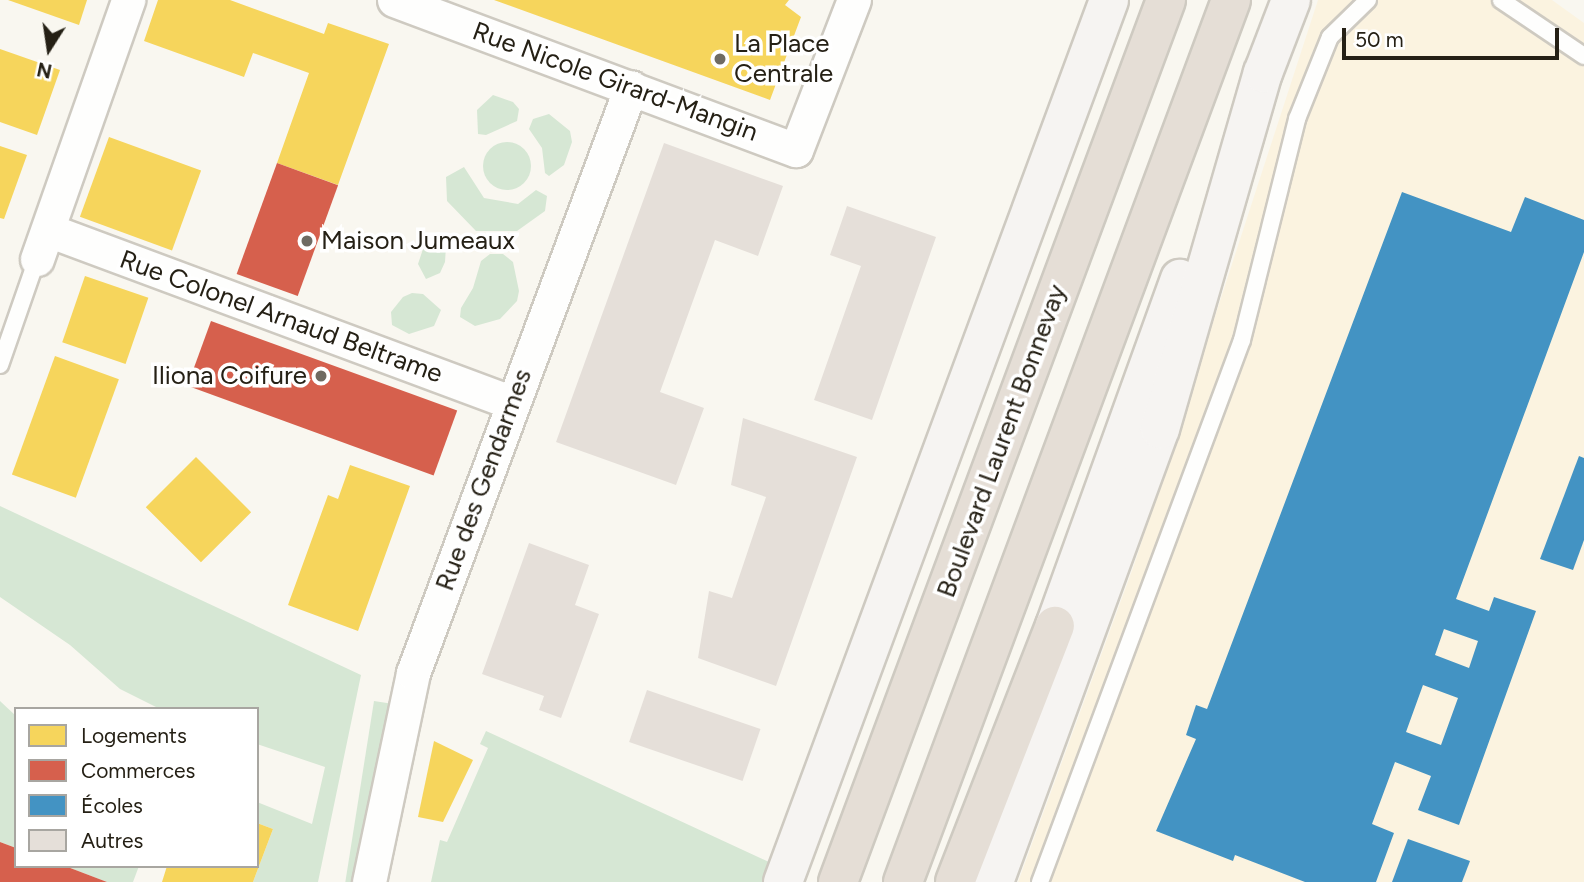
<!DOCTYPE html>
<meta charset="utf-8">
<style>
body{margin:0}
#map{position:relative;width:1584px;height:882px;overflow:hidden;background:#f9f7f0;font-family:Figtree,sans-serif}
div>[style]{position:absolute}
.built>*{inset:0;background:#fbf3e0}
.green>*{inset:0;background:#d6e7d4;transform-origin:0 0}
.round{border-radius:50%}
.homes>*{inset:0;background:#f6d55c;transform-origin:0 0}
.shops>*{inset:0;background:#d6604d;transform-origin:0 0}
.schools>*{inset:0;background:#4393c3}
.building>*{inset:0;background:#e5dfd9;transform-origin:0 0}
.roads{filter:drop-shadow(2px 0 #cecac1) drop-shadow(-2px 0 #cecac1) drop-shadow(0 2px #cecac1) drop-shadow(0 -2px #cecac1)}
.lane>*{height:16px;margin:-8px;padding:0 8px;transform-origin:8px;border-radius:8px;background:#fefefd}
.street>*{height:33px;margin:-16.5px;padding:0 16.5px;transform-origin:16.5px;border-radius:16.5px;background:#fefefd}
.secondary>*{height:38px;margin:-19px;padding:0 19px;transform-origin:19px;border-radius:19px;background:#f6f4f2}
.highway>*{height:38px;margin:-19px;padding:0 19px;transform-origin:19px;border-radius:19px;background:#e5ded6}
.dots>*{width:19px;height:19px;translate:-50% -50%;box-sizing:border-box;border:4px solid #fff;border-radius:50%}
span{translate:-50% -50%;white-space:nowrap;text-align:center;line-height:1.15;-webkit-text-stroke:7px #fff;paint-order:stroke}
.poi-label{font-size:26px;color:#252015}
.left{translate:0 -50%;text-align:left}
.right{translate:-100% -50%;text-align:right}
.street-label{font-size:26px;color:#252015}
.legend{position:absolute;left:14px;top:707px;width:245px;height:161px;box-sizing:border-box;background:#fff;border:2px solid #a8a6a1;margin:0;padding:9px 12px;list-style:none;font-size:21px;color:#252015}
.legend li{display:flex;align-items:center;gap:14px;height:35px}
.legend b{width:35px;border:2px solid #a8a6a1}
.north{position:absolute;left:14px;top:14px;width:70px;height:70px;-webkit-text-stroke:5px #fff;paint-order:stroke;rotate:192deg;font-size:19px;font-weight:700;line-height:28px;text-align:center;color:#252015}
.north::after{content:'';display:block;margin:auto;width:24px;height:32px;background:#252015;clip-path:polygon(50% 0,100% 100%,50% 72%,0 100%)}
.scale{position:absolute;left:1342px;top:28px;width:217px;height:32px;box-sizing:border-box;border:4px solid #252015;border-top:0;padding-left:9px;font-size:21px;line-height:24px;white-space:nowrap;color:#252015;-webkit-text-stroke:5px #fff;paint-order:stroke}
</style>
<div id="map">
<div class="built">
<div style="clip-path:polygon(1318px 0,1552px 0,1584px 23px,1584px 882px,1018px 882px,1134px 565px)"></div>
</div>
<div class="green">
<div style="clip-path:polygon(493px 95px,513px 102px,519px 109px,517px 121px,486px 135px,478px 134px,477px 110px)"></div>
<div style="clip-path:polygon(549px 114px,570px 131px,572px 142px,564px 165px,549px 176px,545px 173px,542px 148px,529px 129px,533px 119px)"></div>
<div class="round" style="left:483px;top:142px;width:48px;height:48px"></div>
<div style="clip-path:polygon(464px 167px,484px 198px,518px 204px,536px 190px,547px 196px,545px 211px,517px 231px,476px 231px,447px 201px,446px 177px)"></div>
<div style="clip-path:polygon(434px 234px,441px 236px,446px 247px,445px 262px,440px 273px,426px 279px,418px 264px,427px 237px)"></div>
<div style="clip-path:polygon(490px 254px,503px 254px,513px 262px,519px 291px,517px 301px,500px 319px,475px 326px,460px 317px,461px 308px,473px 288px,481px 261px)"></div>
<div style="clip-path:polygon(412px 293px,423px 294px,441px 310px,434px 326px,409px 334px,392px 325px,391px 312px,403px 297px)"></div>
<div style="clip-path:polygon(0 506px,361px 675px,318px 882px,253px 882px,273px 829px,257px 823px,257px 802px,312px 824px,325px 767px,257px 744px,257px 709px,160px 709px,120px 689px,70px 645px,0 597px)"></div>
<div style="clip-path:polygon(0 701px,16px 716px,16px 848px,0 842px)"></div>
<div style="left:374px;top:701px;width:18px;height:185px;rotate:9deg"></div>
<div style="clip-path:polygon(486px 731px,771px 863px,763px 882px,431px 882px,440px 840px,447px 842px,488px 748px,480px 744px)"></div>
<div style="clip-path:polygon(65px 866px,139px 866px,133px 882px,107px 882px)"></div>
</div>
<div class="homes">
<div style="clip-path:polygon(8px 0,87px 0,79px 25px)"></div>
<div style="clip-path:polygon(158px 0,230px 0,324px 34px,328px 23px,389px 44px,338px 185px,277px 163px,309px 73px,253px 53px,244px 77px,144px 41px)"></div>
<div style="clip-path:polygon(494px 0,789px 0,785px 5px,801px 17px,770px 100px)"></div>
<div style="clip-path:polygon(0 49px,60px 70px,37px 135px,0 122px)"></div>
<div style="left:109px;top:137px;width:98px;height:85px;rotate:20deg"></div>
<div style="clip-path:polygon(0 146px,27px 155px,4px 219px,0 218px)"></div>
<div style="left:85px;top:276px;width:67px;height:70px;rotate:19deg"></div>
<div style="left:55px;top:356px;width:68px;height:126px;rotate:20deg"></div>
<div style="left:196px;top:457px;width:78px;height:71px;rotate:45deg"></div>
<div style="clip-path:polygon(350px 465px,410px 486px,358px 631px,288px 605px,328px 495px,338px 499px)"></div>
<div style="clip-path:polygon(434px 741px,473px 760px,443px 822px,418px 817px)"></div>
<div style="clip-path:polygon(257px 823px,273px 829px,253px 882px,162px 882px,167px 866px,257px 866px)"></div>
</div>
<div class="shops">
<div style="left:277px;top:163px;width:65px;height:118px;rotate:20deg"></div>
<div style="left:211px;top:321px;width:262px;height:69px;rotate:20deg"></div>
<div style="clip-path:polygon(0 842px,16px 848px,16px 866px,65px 866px,107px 882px,0 882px)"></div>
</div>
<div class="schools">
<div style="clip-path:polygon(evenodd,1402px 192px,1511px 232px,1525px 197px,1584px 220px,1584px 252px,1456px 599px,1489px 611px,1494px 597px,1536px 611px,1459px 825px,1418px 810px,1431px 776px,1395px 762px,1372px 824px,1394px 833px,1376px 882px,1305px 882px,1235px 855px,1233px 861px,1156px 831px,1196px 739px,1186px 735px,1196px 705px,1207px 709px,1402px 192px,1444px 629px,1478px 641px,1469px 668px,1435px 655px,1444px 629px,1402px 192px,1423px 685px,1458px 698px,1441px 745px,1406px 732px,1423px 685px)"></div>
<div style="clip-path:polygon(1579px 456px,1584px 458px,1584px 540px,1573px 570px,1540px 559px)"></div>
<div style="clip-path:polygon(1408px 839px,1470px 861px,1462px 882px,1392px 882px)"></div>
</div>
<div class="building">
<div style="clip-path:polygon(664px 143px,783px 186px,758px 256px,715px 240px,660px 392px,704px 408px,676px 485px,556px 442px)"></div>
<div style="clip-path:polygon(847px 206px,936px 237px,872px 420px,814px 400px,861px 266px,830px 255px)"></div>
<div style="clip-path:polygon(743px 418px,857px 457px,776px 686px,698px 658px,709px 591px,732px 598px,766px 497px,731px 485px)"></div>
<div style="clip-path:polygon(529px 543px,589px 565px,575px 605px,599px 614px,561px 718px,539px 710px,544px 696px,482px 674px)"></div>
<div style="left:647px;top:690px;width:120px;height:55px;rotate:19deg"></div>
</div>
<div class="roads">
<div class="lane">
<div style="left:1501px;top:0;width:100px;rotate:34deg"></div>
<div style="left:0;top:365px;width:112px;rotate:-70.8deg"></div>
<div style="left:1040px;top:882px;width:578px;rotate:-69.56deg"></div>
<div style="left:1242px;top:340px;width:228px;rotate:-76deg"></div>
<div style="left:1297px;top:119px;width:88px;rotate:-68.1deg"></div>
<div style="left:1330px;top:37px;width:53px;rotate:-44.2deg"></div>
</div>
<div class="street">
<div style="left:394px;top:0;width:429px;rotate:20.5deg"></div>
<div style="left:796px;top:150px;width:161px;rotate:-68.9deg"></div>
<div style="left:48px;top:230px;width:496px;rotate:20.4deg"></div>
<div style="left:37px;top:259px;width:275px;rotate:-70.6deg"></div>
<div style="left:369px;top:882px;width:214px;rotate:-78.1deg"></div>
<div style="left:413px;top:673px;width:625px;rotate:-69.59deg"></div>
</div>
<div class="secondary">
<div style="left:1055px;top:626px;width:369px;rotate:-70.2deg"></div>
<div style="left:783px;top:882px;width:940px;rotate:-69.71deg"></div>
<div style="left:994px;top:882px;width:482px;rotate:-69.9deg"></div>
<div style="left:1160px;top:429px;width:371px;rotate:-73.9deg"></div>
<div style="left:1263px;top:73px;width:78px;rotate:-69deg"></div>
</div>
<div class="highway">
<div style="left:838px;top:882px;width:941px;rotate:-69.6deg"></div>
<div style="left:903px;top:882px;width:941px;rotate:-69.6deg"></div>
<div style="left:955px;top:882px;width:275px;rotate:-68.7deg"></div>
</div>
</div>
<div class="dots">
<div style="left:720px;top:59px;background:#6f6b62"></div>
<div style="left:307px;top:241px;background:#6f6b62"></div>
<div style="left:321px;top:376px;background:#6f6b62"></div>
</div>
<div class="poi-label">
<span class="left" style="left:734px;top:59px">La Place<br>Centrale</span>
<span class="left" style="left:321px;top:241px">Maison Jumeaux</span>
<span class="right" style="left:307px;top:376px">Iliona Coifure</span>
</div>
<div class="street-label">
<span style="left:615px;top:82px;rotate:20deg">Rue Nicole Girard-Mangin</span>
<span style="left:281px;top:317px;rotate:20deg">Rue Colonel Arnaud Beltrame</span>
<span style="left:1002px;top:441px;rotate:-70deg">Boulevard Laurent Bonnevay</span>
<span style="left:484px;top:480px;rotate:-70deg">Rue des Gendarmes</span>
</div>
<ul class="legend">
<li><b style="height:19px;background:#f6d55c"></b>Logements</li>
<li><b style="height:19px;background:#d6604d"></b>Commerces</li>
<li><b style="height:19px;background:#4393c3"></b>Écoles</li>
<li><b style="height:19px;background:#e5dfd9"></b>Autres</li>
</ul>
<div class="north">N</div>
<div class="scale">50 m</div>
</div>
